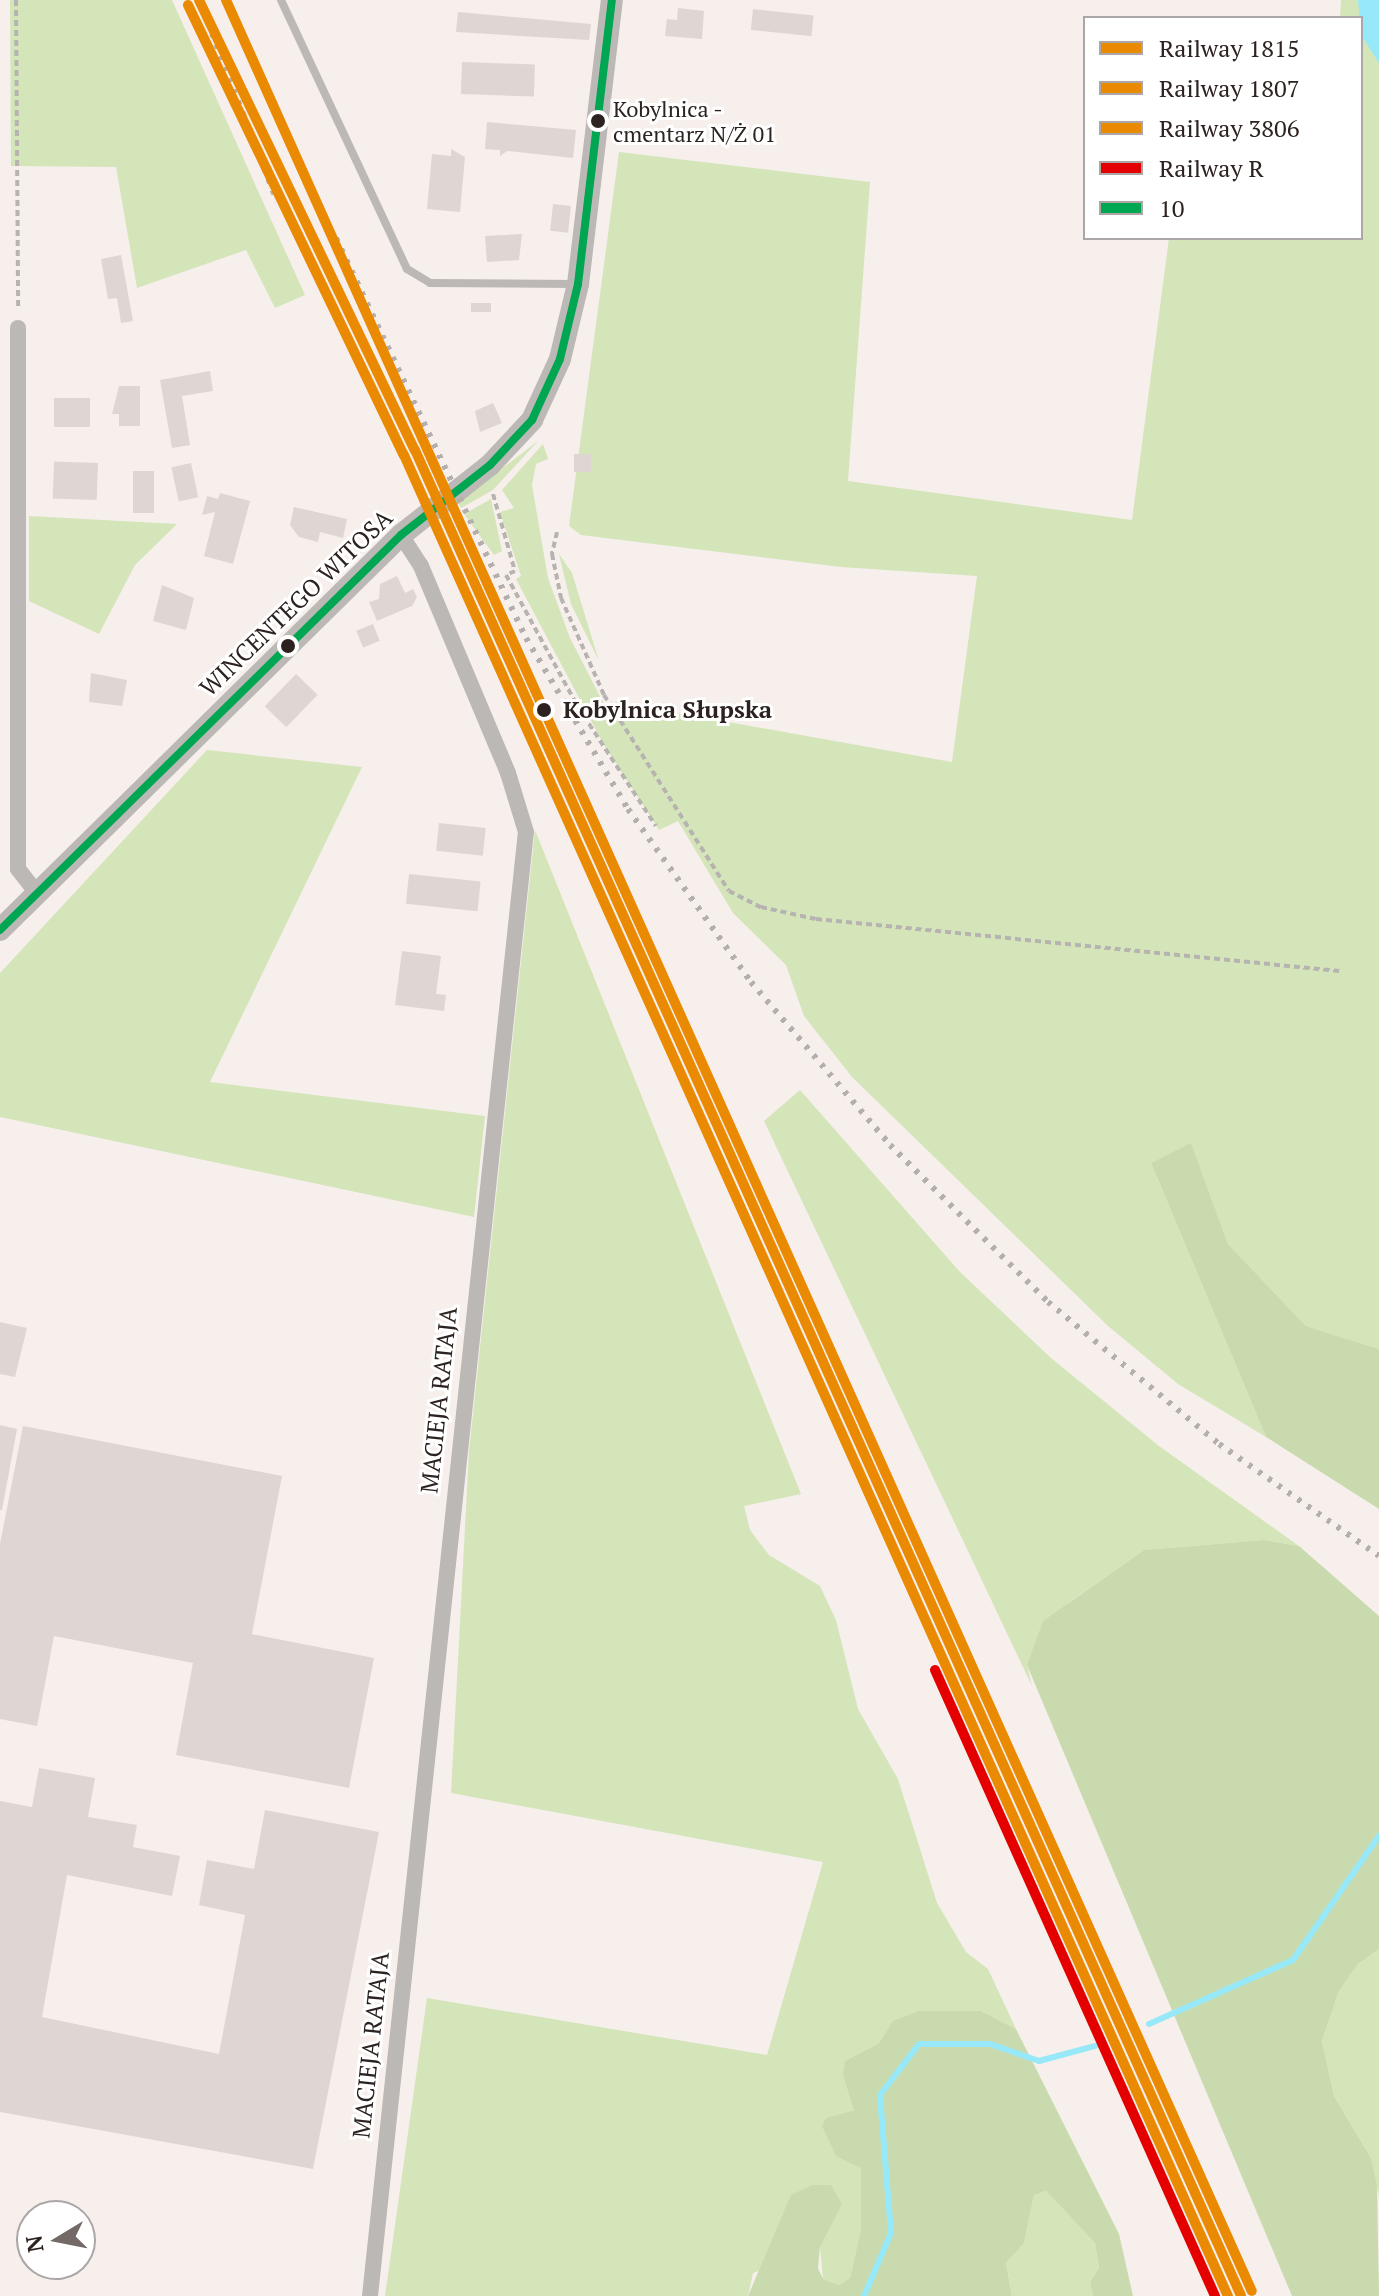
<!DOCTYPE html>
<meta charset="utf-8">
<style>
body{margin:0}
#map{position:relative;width:1379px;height:2296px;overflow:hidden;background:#f7efec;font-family:"PT Serif",serif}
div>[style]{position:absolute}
.green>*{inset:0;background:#d4e5ba}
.forest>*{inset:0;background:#c9dbae}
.water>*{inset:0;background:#97e9f9}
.stream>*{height:6px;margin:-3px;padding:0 3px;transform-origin:3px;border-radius:3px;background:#97e9f9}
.building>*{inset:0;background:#dfd6d4;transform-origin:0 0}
.path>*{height:4px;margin-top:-2px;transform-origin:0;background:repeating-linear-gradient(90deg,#b7b3b0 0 6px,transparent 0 10px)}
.service>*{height:8px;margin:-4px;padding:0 4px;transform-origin:4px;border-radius:4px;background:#bcb8b6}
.minor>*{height:16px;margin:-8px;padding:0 8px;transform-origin:8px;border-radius:8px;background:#bcb8b6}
.tertiary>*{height:22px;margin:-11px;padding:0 11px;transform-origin:11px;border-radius:11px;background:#bcb8b6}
.rail>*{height:6px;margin-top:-3px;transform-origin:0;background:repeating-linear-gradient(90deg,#b4aeac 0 4px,transparent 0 12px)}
.bus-1>*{height:8px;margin:-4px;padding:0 4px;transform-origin:4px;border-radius:4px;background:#00a651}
.rail-1>*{height:10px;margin:-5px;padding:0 5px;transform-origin:5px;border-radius:5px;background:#ea8a03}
.rail-2>*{height:10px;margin:-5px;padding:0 5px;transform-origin:5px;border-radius:5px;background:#ea8a03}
.rail-3>*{height:10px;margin:-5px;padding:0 5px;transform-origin:5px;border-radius:5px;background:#ea8a03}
.rail-4>*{height:10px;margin:-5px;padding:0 5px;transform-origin:5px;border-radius:5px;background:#e50000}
.dots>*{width:22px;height:22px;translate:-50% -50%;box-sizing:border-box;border:4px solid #fff;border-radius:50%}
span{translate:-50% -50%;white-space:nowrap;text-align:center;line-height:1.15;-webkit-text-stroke:6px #fff;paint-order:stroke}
.bus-label{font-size:22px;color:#2c2320}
.left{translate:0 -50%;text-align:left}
.street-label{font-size:24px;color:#2c2320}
.stop-label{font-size:24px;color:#2c2320;font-weight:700}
.legend{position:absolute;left:1083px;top:16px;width:280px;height:224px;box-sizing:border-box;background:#fff;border:2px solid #aba7a6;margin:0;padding:10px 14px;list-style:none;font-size:24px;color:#2c2320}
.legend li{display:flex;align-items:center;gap:16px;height:40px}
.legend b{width:40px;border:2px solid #aba7a6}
.north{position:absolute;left:16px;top:2200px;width:80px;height:80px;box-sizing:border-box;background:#fff;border:2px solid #aba7a6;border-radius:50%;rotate:260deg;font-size:22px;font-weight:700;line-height:32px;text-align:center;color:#2c2320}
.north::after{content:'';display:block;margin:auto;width:28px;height:36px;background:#736a67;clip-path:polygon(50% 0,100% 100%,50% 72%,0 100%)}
</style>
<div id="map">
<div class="green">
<div style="clip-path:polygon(10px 0,172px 0,305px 295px,275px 308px,246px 250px,137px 288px,116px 167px,11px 166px)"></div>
<div style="clip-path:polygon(1341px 0,1379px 0,1379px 1349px,1306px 1326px,1228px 1244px,1191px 1144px,1151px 1163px,1266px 1437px,1178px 1384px,1108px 1326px,852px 1077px,804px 1016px,786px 965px,733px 913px,678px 821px,659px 830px,604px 745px,516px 579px,521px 576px,500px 512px,514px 508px,502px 490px,543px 444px,548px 459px,536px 464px,532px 485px,548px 578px,570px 638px,607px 710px,616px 702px,952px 762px,977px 576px,841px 567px,581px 535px,569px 526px,619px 152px,870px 182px,848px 481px,1132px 520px,1169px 238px,1361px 238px,1361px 18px,1340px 18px)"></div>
<div style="clip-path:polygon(538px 441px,493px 490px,461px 508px,458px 502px)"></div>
<div style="clip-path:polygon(491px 499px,502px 551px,494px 555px,464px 514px)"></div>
<div style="clip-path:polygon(29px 516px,177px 524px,135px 565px,99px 634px,29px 601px)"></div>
<div style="clip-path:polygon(559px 554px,572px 573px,599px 661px,571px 604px)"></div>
<div style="clip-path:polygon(207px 750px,362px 767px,210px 1082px,485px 1116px,474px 1217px,0 1117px,0 973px)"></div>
<div style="clip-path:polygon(535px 830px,801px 1494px,744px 1506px,750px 1530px,769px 1555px,820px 1586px,836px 1620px,858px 1709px,898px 1779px,937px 1903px,966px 1952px,988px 1969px,1016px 2029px,981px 2011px,894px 2021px,879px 2043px,845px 2061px,854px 2110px,826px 2118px,861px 2168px,861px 2229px,850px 2278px,839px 2285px,823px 2279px,820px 2247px,753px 2273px,748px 2296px,385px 2296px,427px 1998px,767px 2055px,823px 1862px,451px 1793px,469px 1451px)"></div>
<div style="clip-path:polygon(800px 1090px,960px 1272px,1051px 1358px,1159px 1446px,1299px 1546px,1264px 1540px,1144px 1550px,1068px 1603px,1027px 1665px,1032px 1686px,764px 1121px)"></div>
<div style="clip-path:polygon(1379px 1949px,1379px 2196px,1371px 2158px,1334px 2096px,1322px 2041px,1339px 1991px,1358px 1964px)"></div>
<div style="clip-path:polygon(1046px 2191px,1095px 2243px,1099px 2268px,1090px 2282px,1093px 2296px,1012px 2296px,1006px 2263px,1024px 2243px,1034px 2195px)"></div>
</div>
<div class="forest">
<div style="clip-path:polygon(1191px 1143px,1228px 1244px,1306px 1326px,1379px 1349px,1379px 1509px,1266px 1437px,1151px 1163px)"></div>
<div style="clip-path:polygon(1264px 1540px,1299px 1546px,1379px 1616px,1379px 1949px,1358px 1964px,1339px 1991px,1322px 2041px,1334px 2096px,1371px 2158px,1377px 2185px,1379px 2296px,1292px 2296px,1027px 1665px,1043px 1621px,1144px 1550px)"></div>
<div style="clip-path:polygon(919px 2011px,981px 2011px,1016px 2029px,1119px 2234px,1133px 2296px,1093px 2296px,1090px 2282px,1099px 2268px,1095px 2243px,1046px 2191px,1034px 2195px,1024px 2243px,1006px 2263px,1012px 2296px,748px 2296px,791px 2195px,812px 2185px,831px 2185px,842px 2204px,820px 2247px,818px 2268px,823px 2279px,839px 2285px,850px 2278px,861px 2229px,861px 2168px,836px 2156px,822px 2126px,826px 2118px,854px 2110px,843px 2075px,845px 2061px,879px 2043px,893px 2021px)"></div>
</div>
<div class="water">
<div style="clip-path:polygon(1358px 0,1379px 0,1379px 63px,1361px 35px)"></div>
</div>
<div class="stream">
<div style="left:1149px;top:2024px;width:158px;rotate:-24deg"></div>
<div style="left:1293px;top:1960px;width:151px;rotate:-55.3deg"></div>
<div style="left:864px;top:2296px;width:69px;rotate:-66.8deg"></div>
<div style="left:891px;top:2233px;width:138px;rotate:-94.6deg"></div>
<div style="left:880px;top:2095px;width:64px;rotate:-52.6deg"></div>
<div style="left:919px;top:2044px;width:71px"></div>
<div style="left:990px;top:2044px;width:52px;rotate:19.1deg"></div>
<div style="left:1039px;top:2061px;width:65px;rotate:-15.1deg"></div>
</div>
<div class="building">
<div style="clip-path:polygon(678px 8px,704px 11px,702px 39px,665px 36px,667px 19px,677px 20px)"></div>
<div style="left:753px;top:9px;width:61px;height:21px;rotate:6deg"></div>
<div style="clip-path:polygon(458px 12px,591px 24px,589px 40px,456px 32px)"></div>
<div style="left:462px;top:62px;width:73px;height:32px;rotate:2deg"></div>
<div style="clip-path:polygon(487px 122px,576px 130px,573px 158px,507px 151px,500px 156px,500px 150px,485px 149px)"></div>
<div style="clip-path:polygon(451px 149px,465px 157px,460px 212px,427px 209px,432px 154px,451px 156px)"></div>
<div style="left:553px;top:204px;width:18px;height:27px;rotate:6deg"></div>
<div style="clip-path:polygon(522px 234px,519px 260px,487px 262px,485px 236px)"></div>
<div style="clip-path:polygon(121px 255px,133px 321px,121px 323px,117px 298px,108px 299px,101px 259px)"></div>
<div style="left:471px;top:303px;width:20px;height:9px"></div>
<div style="clip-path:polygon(210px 371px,213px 391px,182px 396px,190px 445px,172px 448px,160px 380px)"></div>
<div style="clip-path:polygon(119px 386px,140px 386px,140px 426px,119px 426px,119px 414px,112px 414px)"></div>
<div style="left:54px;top:398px;width:36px;height:29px"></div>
<div style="clip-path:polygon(493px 403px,502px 423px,480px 432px,475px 411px)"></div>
<div style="left:574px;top:454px;width:17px;height:18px"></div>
<div style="left:98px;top:463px;width:37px;height:44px;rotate:92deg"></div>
<div style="left:191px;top:463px;width:35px;height:20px;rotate:78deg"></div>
<div style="left:133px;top:471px;width:21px;height:42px"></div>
<div style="clip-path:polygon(220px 493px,250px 501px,233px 564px,204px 556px,215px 512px,202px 515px,207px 496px,218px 499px)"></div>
<div style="clip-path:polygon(294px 507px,347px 519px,343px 538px,320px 532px,318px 542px,299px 537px,290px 525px)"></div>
<div style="clip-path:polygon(397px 576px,405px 593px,413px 589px,417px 597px,412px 606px,377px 621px,369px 602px,379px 599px,380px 584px)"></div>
<div style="clip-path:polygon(162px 585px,194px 598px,186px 630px,153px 621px)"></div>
<div style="left:373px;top:624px;width:18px;height:18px;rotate:68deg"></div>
<div style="clip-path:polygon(91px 673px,127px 680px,122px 706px,89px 702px)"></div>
<div style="left:296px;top:674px;width:30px;height:45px;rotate:44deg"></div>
<div style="left:439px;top:823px;width:47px;height:28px;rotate:6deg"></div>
<div style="left:409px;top:874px;width:72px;height:30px;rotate:6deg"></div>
<div style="clip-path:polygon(402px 951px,441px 956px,436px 994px,446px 995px,444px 1011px,395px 1005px)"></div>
<div style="clip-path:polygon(0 1322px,27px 1328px,15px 1377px,0 1374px)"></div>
<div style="clip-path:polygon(0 1425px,17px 1429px,2px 1510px,0 1510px)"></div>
<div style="clip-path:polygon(23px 1426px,282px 1476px,252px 1634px,374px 1658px,349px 1788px,176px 1755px,193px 1663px,54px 1636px,37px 1726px,0 1719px,0 1544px)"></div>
<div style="clip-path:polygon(39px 1768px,95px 1778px,88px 1817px,137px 1825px,133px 1847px,180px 1856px,172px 1896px,67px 1875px,42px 2017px,219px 2054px,245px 1915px,199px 1905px,207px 1860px,254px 1869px,265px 1810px,379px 1832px,313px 2169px,0 2112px,0 1801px,32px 1807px)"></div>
</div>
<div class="path">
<div style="left:16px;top:0;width:309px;rotate:89.6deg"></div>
<div style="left:493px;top:494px;width:80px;rotate:74.1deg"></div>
<div style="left:515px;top:571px;width:10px;rotate:156deg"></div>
<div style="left:506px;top:575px;width:150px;rotate:61.4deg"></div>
<div style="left:578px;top:707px;width:142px;rotate:56.8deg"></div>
<div style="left:557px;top:532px;width:23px;rotate:103deg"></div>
<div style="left:552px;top:554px;width:45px;rotate:78.4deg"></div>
<div style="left:561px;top:598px;width:106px;rotate:66.1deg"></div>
<div style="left:604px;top:695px;width:232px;rotate:57.5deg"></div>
<div style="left:729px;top:891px;width:36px;rotate:27deg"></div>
<div style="left:761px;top:907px;width:56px;rotate:12.3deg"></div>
<div style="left:816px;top:919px;width:526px;rotate:5.68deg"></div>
</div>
<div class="service">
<div style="left:281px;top:0;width:297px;rotate:64.9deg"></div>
<div style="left:407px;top:269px;width:27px;rotate:31deg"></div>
<div style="left:430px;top:283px;width:146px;rotate:0.4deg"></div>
</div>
<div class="minor">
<div style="left:18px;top:328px;width:541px;rotate:90deg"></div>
<div style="left:18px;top:869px;width:31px;rotate:52deg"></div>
<div style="left:370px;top:2296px;width:1472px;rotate:-83.92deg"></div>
<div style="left:526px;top:832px;width:62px;rotate:-107deg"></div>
<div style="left:508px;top:773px;width:225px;rotate:-112.8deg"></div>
<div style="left:421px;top:566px;width:37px;rotate:-123deg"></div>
</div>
<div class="tertiary">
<div style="left:0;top:930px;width:563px;rotate:-44.57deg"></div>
<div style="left:401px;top:535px;width:113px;rotate:-38.2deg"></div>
<div style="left:490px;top:465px;width:62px;rotate:-47deg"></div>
<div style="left:532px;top:420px;width:67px;rotate:-65.3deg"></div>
<div style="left:560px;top:359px;width:77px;rotate:-76.5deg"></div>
<div style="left:578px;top:284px;width:286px;rotate:-83.2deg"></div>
</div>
<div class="rail">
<div style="left:199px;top:0;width:216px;rotate:68.8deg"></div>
<div style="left:336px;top:238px;width:443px;rotate:64.6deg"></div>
<div style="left:526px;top:638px;width:199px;rotate:59.2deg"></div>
<div style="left:628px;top:809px;width:212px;rotate:54.6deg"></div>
<div style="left:751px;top:982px;width:214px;rotate:49.5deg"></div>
<div style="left:890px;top:1145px;width:223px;rotate:44.8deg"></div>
<div style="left:1048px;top:1302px;width:222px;rotate:39.7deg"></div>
<div style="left:1219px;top:1444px;width:195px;rotate:35deg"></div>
</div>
<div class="bus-1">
<div style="left:0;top:930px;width:563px;rotate:-44.57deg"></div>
<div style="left:401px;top:535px;width:113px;rotate:-38.2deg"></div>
<div style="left:490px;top:465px;width:62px;rotate:-47deg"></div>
<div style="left:532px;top:420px;width:67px;rotate:-65.3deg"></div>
<div style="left:560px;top:359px;width:77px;rotate:-76.5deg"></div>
<div style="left:578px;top:284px;width:286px;rotate:-83.2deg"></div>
</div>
<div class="rail-1">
<div style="left:199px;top:0;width:499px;rotate:64.4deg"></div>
<div style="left:415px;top:450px;width:2022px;rotate:65.89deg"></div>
</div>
<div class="rail-2">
<div style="left:188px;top:5px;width:499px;rotate:64.4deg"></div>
<div style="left:404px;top:455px;width:2017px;rotate:65.89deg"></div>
</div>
<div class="rail-3">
<div style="left:226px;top:0;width:2510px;rotate:65.88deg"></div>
</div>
<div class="rail-4">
<div style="left:935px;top:1670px;width:686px;rotate:65.9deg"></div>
</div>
<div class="dots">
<div style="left:598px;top:121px;background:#2c2320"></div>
<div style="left:288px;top:646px;background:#2c2320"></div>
<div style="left:544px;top:710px;background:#2c2320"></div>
</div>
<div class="bus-label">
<span class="left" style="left:613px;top:121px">Kobylnica -<br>cmentarz N/Ż 01</span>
</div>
<div class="street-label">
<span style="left:296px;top:603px;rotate:-44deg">WINCENTEGO WITOSA</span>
<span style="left:439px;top:1400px;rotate:-84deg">MACIEJA RATAJA</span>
<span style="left:371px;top:2045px;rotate:-84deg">MACIEJA RATAJA</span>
</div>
<div class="stop-label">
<span class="left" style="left:563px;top:710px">Kobylnica Słupska</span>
</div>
<ul class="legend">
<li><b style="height:10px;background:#ea8a03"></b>Railway 1815</li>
<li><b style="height:10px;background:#ea8a03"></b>Railway 1807</li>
<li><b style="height:10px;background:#ea8a03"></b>Railway 3806</li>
<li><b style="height:10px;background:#e50000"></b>Railway R</li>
<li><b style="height:10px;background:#00a651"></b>10</li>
</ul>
<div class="north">N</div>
</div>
